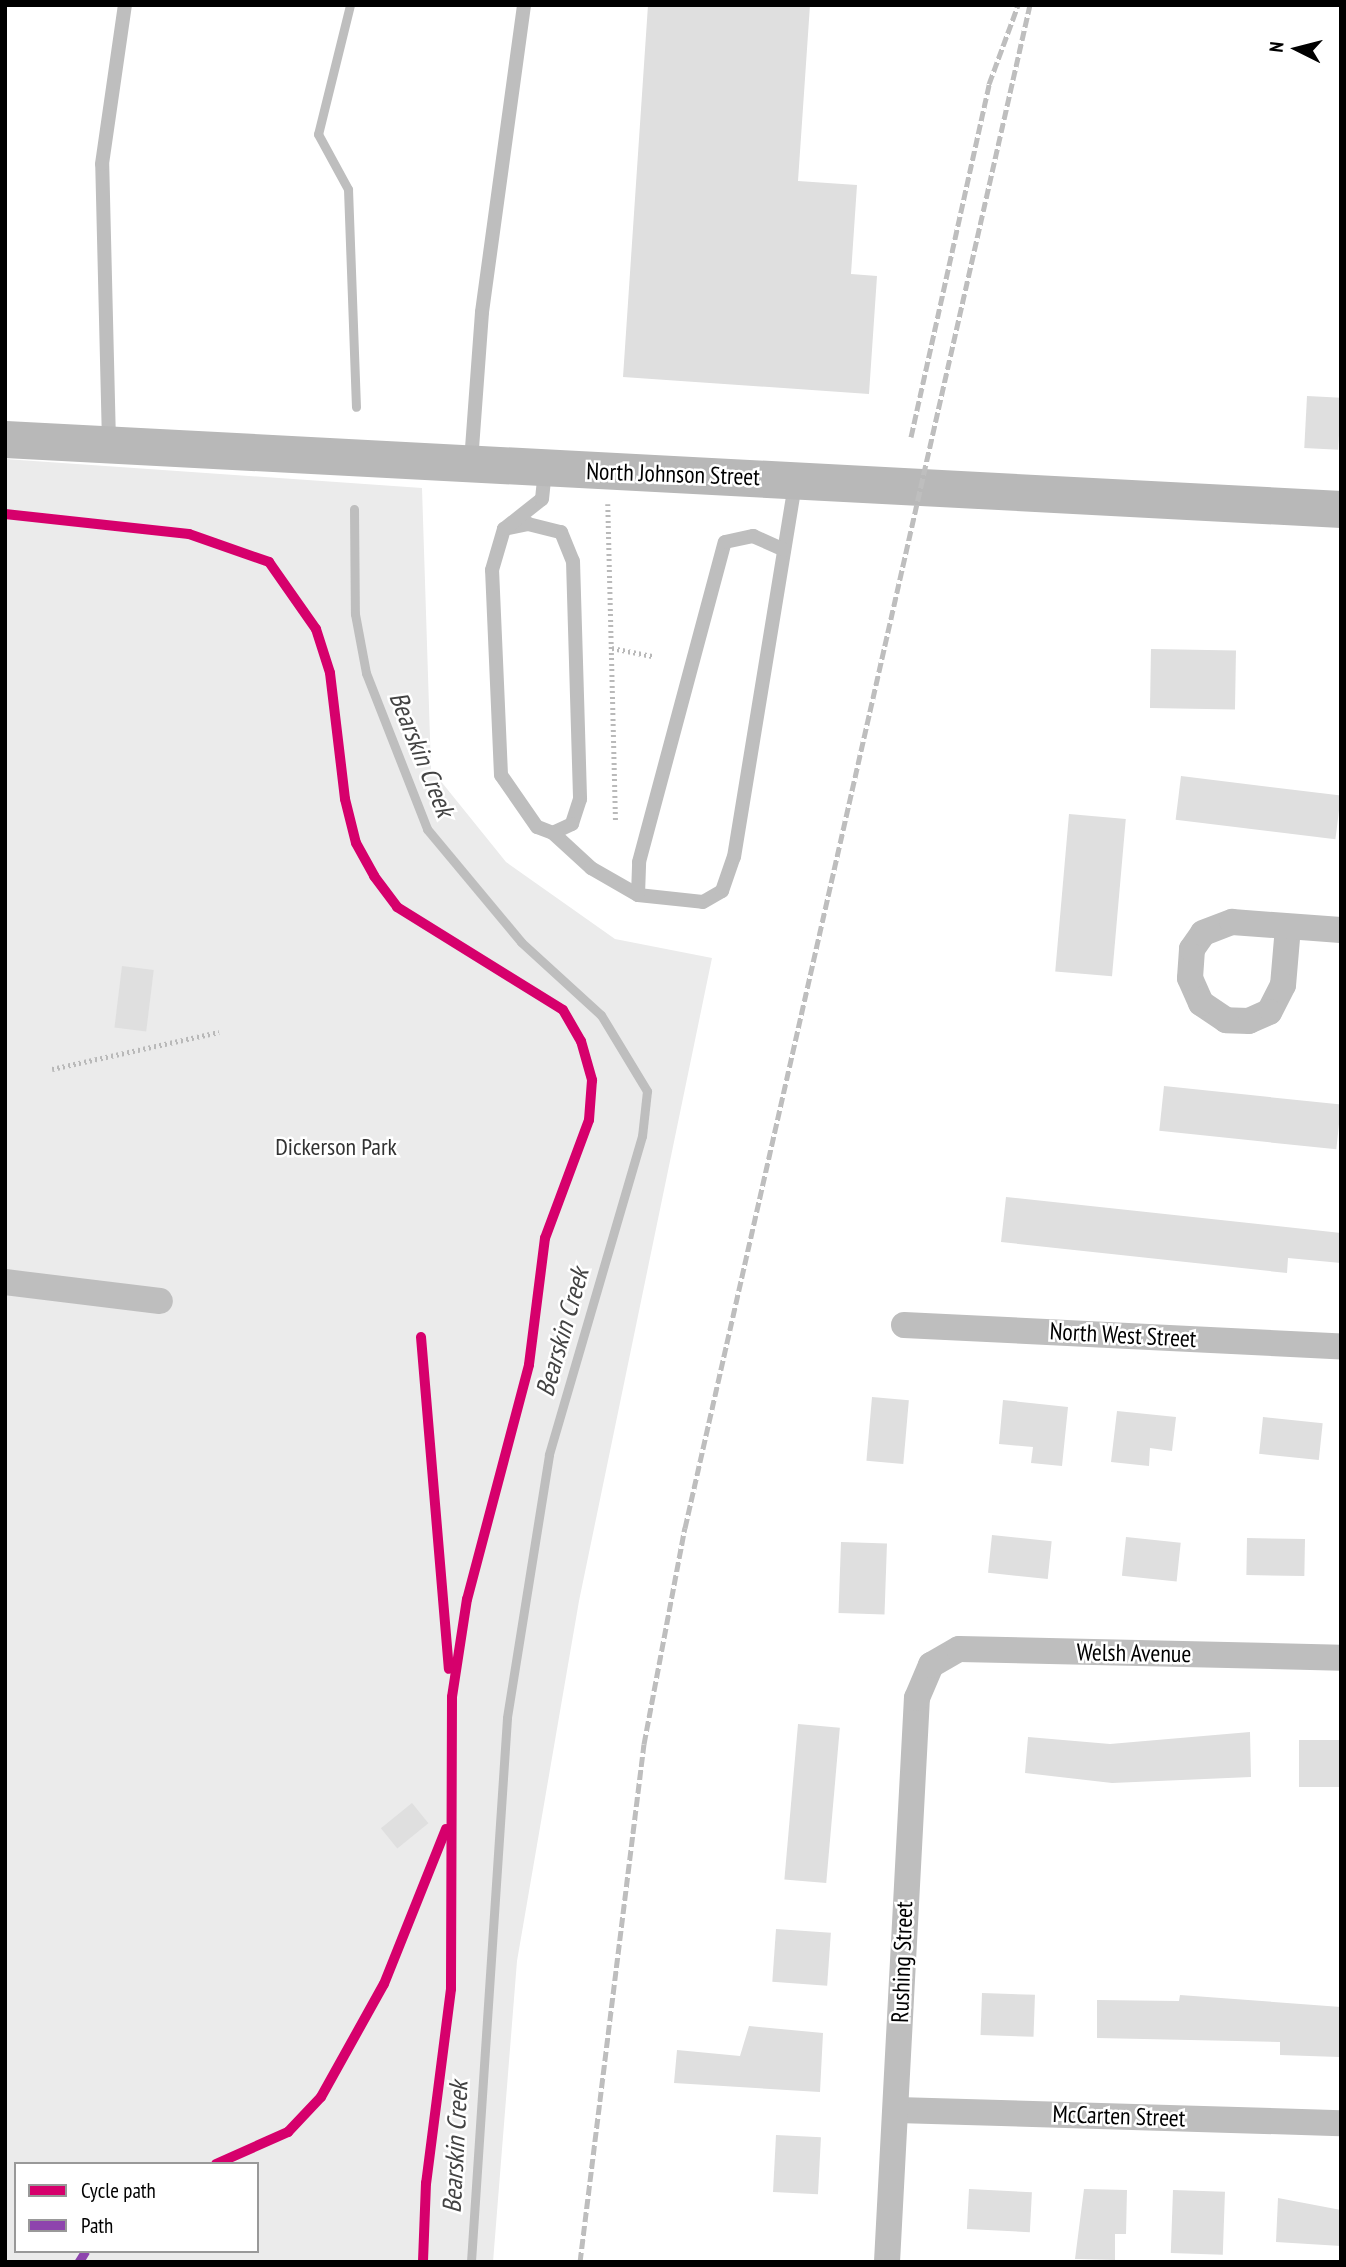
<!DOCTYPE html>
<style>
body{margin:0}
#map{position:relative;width:1346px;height:2267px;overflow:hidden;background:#fff;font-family:"PT Sans Narrow",sans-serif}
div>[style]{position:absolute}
.green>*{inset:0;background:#ebebeb}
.stream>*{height:9px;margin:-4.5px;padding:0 4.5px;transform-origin:4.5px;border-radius:4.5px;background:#bebebe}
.building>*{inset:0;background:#dfdfdf;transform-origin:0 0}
.path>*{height:4.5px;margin-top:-2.25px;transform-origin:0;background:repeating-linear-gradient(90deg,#b9b9b9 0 2px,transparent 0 5.5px)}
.service>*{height:14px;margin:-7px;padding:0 7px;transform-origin:7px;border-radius:7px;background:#bebebe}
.minor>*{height:26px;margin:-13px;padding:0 13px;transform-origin:13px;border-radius:13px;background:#bebebe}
.secondary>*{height:37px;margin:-18.5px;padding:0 18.5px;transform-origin:18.5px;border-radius:18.5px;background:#b8b8b8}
.rail>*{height:5px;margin-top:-2.5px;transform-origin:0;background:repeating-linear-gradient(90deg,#bebebe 0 10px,transparent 0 13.5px)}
.quiet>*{height:9px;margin-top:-4.5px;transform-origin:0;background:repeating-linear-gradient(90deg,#8e44ad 0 18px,transparent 0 27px)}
.cycleway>*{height:10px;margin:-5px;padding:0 5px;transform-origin:5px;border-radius:5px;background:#d6006c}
span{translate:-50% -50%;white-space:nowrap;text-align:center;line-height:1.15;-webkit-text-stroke:5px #fff;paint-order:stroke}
.street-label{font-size:24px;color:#000}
.park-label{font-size:24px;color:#323232}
.water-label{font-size:26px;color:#434343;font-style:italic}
.frame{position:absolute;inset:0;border:7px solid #000;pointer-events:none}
.legend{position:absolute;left:14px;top:2162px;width:245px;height:91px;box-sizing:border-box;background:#fff;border:2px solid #999;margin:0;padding:9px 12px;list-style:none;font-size:21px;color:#000}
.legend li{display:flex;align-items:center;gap:14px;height:35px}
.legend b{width:35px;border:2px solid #999}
.north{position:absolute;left:1262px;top:14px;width:70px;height:70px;-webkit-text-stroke:5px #fff;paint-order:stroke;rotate:276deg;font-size:19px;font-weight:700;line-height:28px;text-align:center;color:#000}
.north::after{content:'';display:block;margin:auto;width:24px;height:32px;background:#000;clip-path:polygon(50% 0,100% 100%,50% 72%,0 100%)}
</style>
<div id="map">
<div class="green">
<div style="clip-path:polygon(evenodd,5px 459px,422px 488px,431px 769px,506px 862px,615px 939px,712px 958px,579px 1601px,517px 1961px,493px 2262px,5px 2262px,5px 459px,16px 2164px,257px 2164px,257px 2251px,16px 2251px,16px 2164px)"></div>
</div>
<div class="stream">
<div style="left:350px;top:5px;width:133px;rotate:103.9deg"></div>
<div style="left:318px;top:134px;width:63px;rotate:61.4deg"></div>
<div style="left:348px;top:189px;width:218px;rotate:87.9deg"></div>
<div style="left:354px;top:509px;width:105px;rotate:89.5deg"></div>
<div style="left:355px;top:614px;width:60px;rotate:79.4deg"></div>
<div style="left:366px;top:673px;width:168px;rotate:68.6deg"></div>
<div style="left:427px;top:829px;width:147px;rotate:50.2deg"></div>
<div style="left:521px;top:942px;width:108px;rotate:42.4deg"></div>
<div style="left:601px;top:1015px;width:89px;rotate:58.8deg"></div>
<div style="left:647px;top:1091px;width:45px;rotate:96.3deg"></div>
<div style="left:642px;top:1136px;width:332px;rotate:106.3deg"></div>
<div style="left:549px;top:1455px;width:266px;rotate:99.1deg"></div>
<div style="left:507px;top:1718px;width:545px;rotate:93.79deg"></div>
</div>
<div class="building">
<div style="clip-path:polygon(648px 5px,810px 5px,798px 181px,857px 185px,851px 274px,877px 276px,869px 394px,623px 377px)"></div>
<div style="left:1307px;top:396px;width:34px;height:52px;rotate:3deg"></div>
<div style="left:1151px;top:649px;width:85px;height:59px;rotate:1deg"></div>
<div style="left:1181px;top:776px;width:161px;height:44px;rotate:7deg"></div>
<div style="left:1069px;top:814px;width:57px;height:158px;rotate:5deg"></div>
<div style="left:122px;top:966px;width:32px;height:62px;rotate:7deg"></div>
<div style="left:1164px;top:1086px;width:178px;height:45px;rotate:6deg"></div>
<div style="clip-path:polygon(1006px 1197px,1341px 1233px,1341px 1263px,1288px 1258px,1287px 1273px,1001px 1242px)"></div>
<div style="left:872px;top:1397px;width:37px;height:64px;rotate:5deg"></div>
<div style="clip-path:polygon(1003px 1400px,1068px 1407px,1062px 1466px,1031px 1463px,1033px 1447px,999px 1444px)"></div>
<div style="clip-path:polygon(1117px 1411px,1176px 1417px,1172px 1451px,1150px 1448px,1149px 1466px,1111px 1462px)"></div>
<div style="left:1263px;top:1417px;width:60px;height:37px;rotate:6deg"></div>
<div style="left:992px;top:1535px;width:60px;height:38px;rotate:6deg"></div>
<div style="left:1126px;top:1537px;width:55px;height:39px;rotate:6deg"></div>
<div style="left:1247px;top:1538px;width:58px;height:37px;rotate:1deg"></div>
<div style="left:841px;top:1542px;width:46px;height:71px;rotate:2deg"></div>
<div style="left:798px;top:1724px;width:42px;height:156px;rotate:5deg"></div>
<div style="clip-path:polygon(1250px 1732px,1251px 1777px,1112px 1783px,1025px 1773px,1028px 1737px,1110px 1744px)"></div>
<div style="left:1299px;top:1740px;width:42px;height:47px"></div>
<div style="left:412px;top:1803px;width:26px;height:40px;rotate:51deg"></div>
<div style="left:776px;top:1929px;width:55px;height:53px;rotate:4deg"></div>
<div style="left:982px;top:1993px;width:53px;height:42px;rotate:2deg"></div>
<div style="clip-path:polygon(1180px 1995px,1341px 2007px,1339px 2057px,1280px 2055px,1280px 2042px,1097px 2038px,1097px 2000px,1179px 2001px)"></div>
<div style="clip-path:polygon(749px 2026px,823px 2033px,820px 2092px,674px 2083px,677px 2050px,740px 2056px)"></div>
<div style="left:776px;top:2135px;width:45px;height:57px;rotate:3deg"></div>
<div style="left:969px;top:2189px;width:63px;height:40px;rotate:3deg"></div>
<div style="clip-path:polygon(1084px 2189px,1127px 2190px,1126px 2234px,1115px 2234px,1115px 2260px,1075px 2259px)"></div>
<div style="left:1173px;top:2190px;width:52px;height:63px;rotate:2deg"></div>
<div style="clip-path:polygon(1278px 2198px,1341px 2210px,1341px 2246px,1276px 2242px)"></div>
</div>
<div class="path">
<div style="left:608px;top:504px;width:317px;rotate:88.6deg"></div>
<div style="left:612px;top:648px;width:41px;rotate:11.3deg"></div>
<div style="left:52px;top:1069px;width:171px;rotate:-12.5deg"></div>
</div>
<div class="service">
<div style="left:109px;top:442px;width:278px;rotate:-91.4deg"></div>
<div style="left:102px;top:164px;width:161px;rotate:-81.8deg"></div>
<div style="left:471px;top:462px;width:150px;rotate:-85.8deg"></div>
<div style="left:482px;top:312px;width:310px;rotate:-82.2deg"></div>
<div style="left:504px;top:529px;width:25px;rotate:-12deg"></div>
<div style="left:528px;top:524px;width:34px;rotate:14deg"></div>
<div style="left:561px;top:532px;width:31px;rotate:68deg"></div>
<div style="left:573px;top:561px;width:238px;rotate:88.3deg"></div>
<div style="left:580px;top:799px;width:26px;rotate:108deg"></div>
<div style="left:572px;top:824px;width:21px;rotate:155deg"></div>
<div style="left:553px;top:833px;width:17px;rotate:-159deg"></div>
<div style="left:537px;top:827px;width:63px;rotate:-124.7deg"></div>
<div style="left:501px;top:775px;width:205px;rotate:-92.5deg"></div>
<div style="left:492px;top:570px;width:43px;rotate:-73.7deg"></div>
<div style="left:504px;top:529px;width:48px;rotate:-38.3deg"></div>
<div style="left:542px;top:499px;width:30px;rotate:-84deg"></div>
<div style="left:553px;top:833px;width:52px;rotate:42.6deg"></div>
<div style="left:591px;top:868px;width:54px;rotate:29.9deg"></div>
<div style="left:638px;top:895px;width:65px;rotate:6.1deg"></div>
<div style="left:703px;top:902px;width:22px;rotate:-30deg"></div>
<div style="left:722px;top:891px;width:36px;rotate:-71deg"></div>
<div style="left:734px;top:857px;width:382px;rotate:-80.7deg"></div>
<div style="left:638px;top:895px;width:33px;rotate:-88deg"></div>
<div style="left:639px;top:862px;width:331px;rotate:-75deg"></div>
<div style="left:725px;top:542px;width:29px;rotate:-12deg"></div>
<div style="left:753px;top:536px;width:34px;rotate:24deg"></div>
</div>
<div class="minor">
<div style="left:1288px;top:927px;width:58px;rotate:94.9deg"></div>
<div style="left:1283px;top:985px;width:30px;rotate:117deg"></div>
<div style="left:1269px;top:1012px;width:22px;rotate:156deg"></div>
<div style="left:1249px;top:1021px;width:23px;rotate:-178deg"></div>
<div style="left:1226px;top:1020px;width:30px;rotate:-146deg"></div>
<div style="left:1201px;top:1003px;width:27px;rotate:-114deg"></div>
<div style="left:1190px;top:978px;width:29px;rotate:-86deg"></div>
<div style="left:1192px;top:949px;width:19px;rotate:-55deg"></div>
<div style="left:1203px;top:933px;width:31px;rotate:-21deg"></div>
<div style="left:1232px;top:922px;width:109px;rotate:4.2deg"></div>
<div style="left:5px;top:1282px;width:156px;rotate:7deg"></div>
<div style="left:904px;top:1325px;width:438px;rotate:2.8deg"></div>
<div style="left:897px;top:2110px;width:444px;rotate:1.7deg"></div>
<div style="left:887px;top:2262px;width:565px;rotate:-86.96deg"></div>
<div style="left:917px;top:1698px;width:36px;rotate:-67deg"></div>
<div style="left:931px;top:1665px;width:32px;rotate:-30deg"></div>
<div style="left:959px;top:1649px;width:382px;rotate:1.3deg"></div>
</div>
<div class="secondary">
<div style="left:5px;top:439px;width:1338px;rotate:3deg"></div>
</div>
<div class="rail">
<div style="left:911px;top:437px;width:362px;rotate:-77.5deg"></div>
<div style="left:989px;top:84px;width:84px;rotate:-69.8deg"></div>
<div style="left:580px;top:2262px;width:522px;rotate:-82.96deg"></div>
<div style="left:644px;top:1744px;width:220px;rotate:-79.3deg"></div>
<div style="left:685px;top:1528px;width:1562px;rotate:-77.24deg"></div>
</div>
<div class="quiet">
<div style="left:79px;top:2262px;width:13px;rotate:-58deg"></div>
</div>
<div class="cycleway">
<div style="left:5px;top:514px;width:185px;rotate:6.2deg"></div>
<div style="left:189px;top:534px;width:85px;rotate:19.3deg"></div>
<div style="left:269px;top:562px;width:82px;rotate:55deg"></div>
<div style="left:316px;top:629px;width:46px;rotate:72.3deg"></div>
<div style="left:330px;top:673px;width:127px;rotate:83.2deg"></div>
<div style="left:345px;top:799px;width:45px;rotate:76deg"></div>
<div style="left:356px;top:843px;width:38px;rotate:61deg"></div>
<div style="left:374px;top:876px;width:39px;rotate:53deg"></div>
<div style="left:397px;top:907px;width:195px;rotate:31.8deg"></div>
<div style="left:563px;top:1010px;width:36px;rotate:60deg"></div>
<div style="left:581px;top:1041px;width:41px;rotate:74.2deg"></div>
<div style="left:592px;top:1080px;width:40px;rotate:94.3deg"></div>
<div style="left:589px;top:1120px;width:126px;rotate:110.4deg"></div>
<div style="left:545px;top:1238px;width:128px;rotate:97.2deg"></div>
<div style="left:529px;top:1365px;width:242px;rotate:104.8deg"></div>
<div style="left:467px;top:1599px;width:99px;rotate:98.7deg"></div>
<div style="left:452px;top:1697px;width:292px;rotate:90.2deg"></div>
<div style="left:451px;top:1989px;width:196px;rotate:97.3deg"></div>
<div style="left:426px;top:2183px;width:79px;rotate:92.2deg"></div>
<div style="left:421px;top:1337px;width:333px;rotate:85.2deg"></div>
<div style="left:216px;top:2164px;width:79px;rotate:-24deg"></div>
<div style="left:288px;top:2132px;width:48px;rotate:-46.7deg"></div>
<div style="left:321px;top:2097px;width:129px;rotate:-60.9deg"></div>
<div style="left:384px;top:1984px;width:167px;rotate:-68.2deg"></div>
</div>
<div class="street-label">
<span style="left:673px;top:474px;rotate:2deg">North Johnson Street</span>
<span style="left:1123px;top:1335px;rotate:3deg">North West Street</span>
<span style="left:1134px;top:1653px;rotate:1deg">Welsh Avenue</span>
<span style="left:902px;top:1962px;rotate:-88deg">Rushing Street</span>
<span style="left:1119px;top:2116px;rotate:2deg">McCarten Street</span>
</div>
<div class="park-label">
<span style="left:336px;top:1147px">Dickerson Park</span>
</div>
<div class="water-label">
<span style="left:422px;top:754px;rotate:68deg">Bearskin Creek</span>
<span style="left:562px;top:1332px;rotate:-74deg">Bearskin Creek</span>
<span style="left:455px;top:2147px;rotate:-87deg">Bearskin Creek</span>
</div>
<div class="frame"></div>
<ul class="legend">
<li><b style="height:9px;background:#d6006c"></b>Cycle path</li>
<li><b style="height:9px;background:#8e44ad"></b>Path</li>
</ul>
<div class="north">N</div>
</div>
